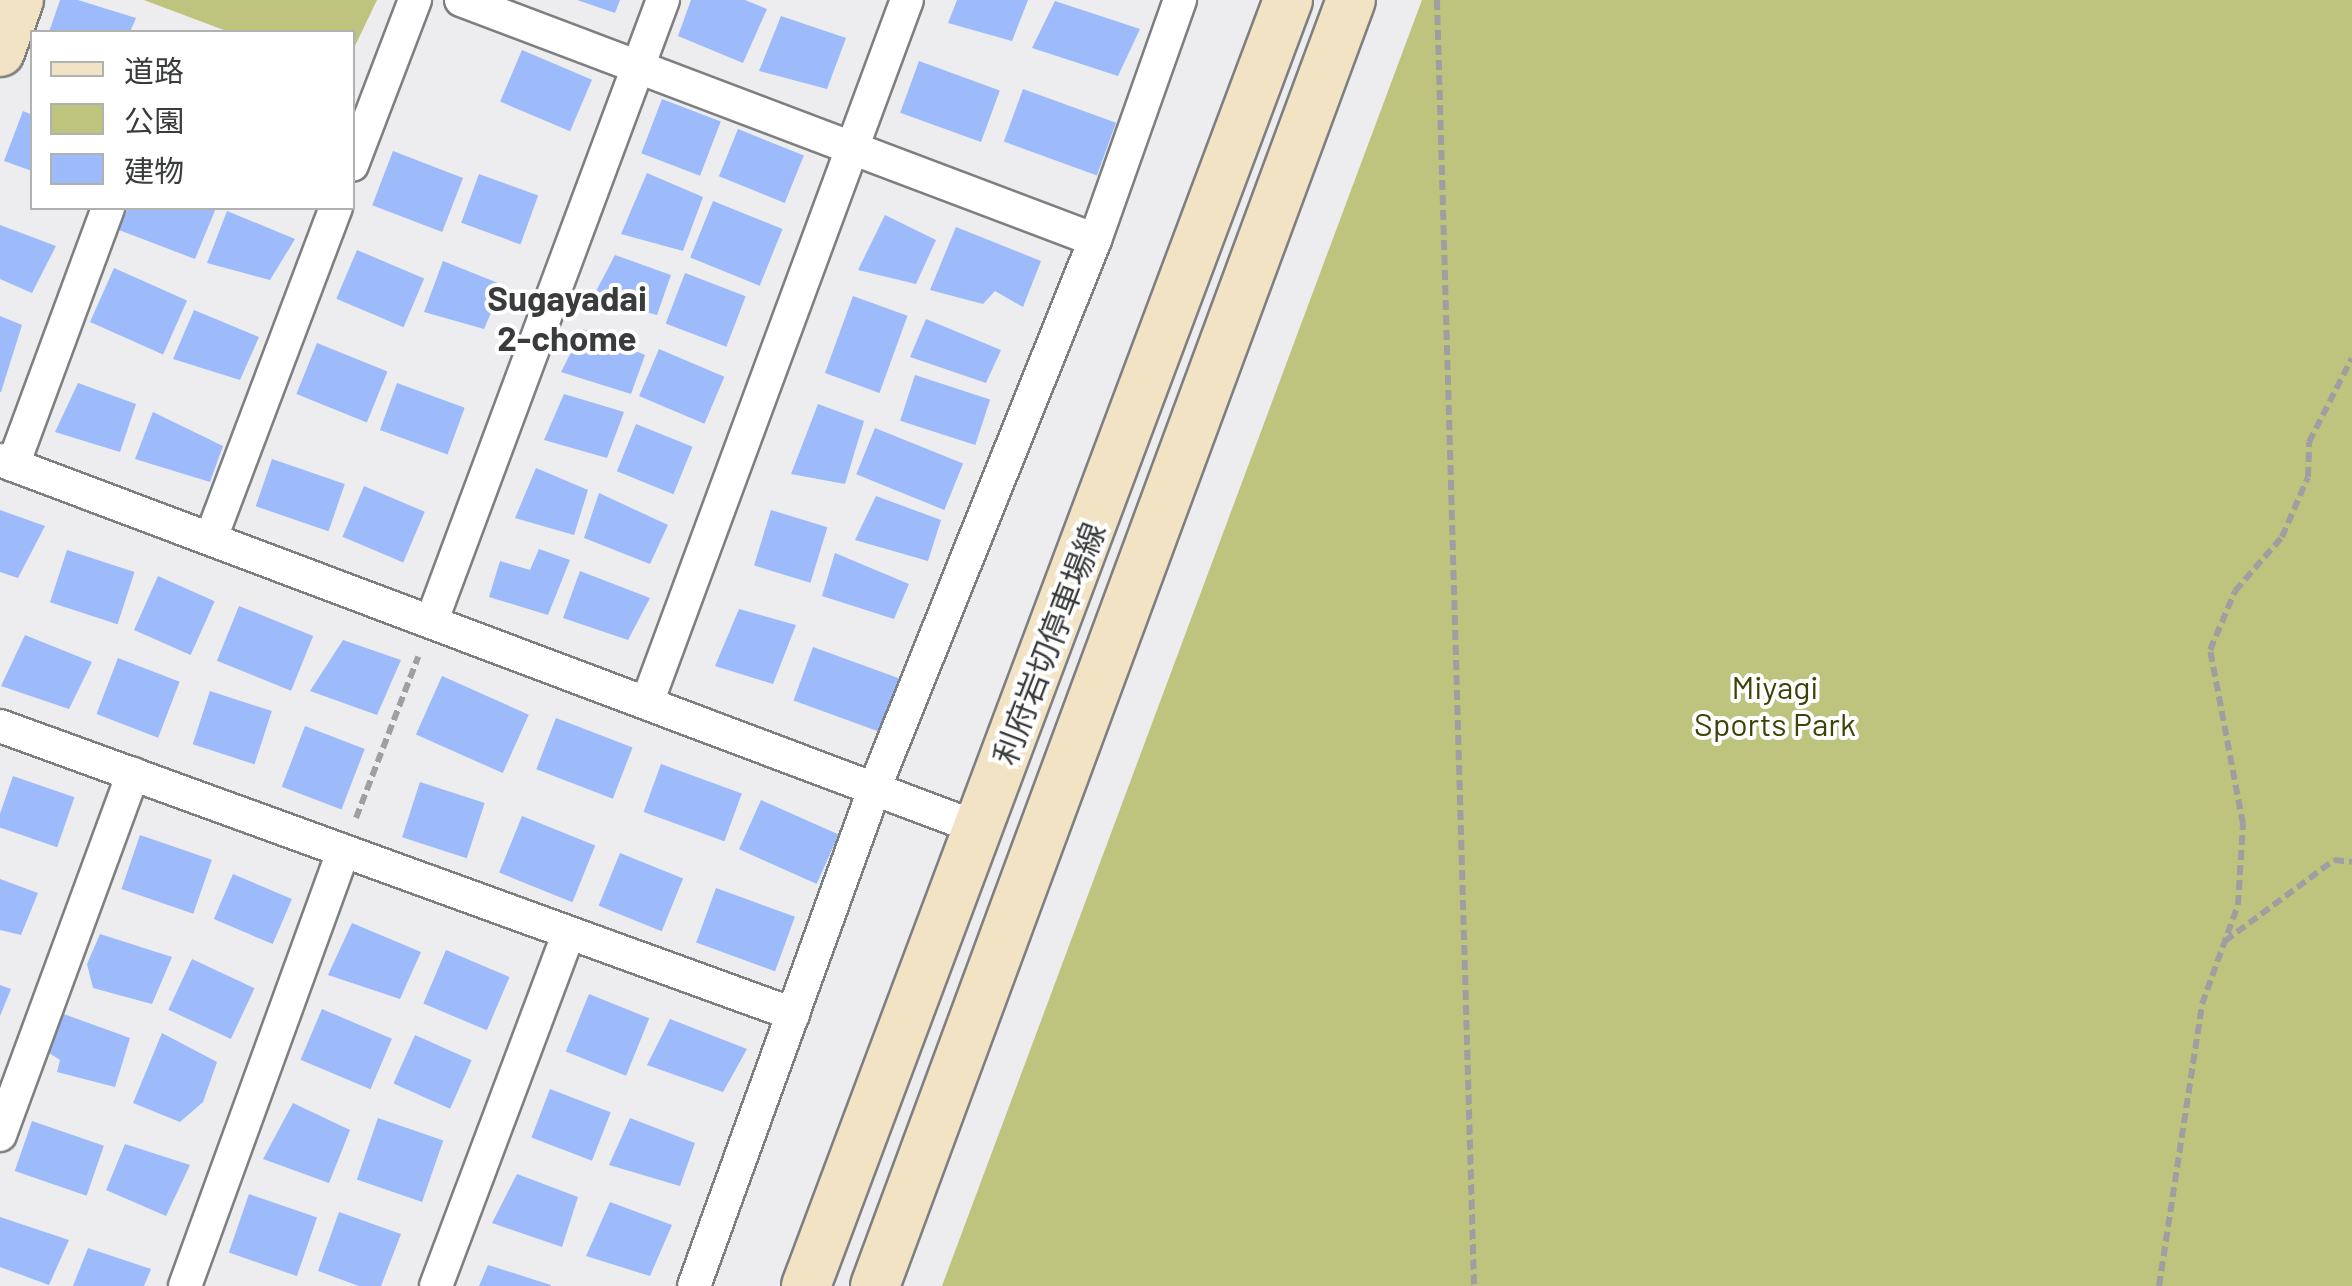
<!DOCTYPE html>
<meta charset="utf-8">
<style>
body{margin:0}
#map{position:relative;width:2352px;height:1286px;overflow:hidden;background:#ededef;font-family:Barlow,"Noto Sans JP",sans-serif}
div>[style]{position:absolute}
.green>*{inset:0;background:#bec47e}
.building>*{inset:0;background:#9dbafb;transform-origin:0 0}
.path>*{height:6px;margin-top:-3px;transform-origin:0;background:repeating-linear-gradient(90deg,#9f9fa1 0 10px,transparent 0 15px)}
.roads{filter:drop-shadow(2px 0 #7e7f80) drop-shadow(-2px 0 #7e7f80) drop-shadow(0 2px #7e7f80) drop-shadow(0 -2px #7e7f80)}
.street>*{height:32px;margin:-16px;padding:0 16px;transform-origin:16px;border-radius:16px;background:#fff}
.secondary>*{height:48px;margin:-24px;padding:0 24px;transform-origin:24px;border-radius:24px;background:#f2e3c4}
span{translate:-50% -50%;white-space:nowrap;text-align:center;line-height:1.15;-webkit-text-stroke:8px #fff;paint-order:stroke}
.street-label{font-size:32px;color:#3a3b3b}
.park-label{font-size:32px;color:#3f4207}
.neighbourhood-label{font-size:35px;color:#3a3b3c;font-weight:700}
.legend{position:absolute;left:30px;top:30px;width:325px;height:180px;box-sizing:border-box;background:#fff;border:2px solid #b0b1b1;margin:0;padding:12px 18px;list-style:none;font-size:30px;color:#3a3b3b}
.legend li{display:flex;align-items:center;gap:20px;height:50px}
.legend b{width:50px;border:2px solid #b0b1b1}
</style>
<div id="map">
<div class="green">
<div style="clip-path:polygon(144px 0,377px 0,353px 50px,352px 32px,229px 32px)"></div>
<div style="clip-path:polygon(1422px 0,2352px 0,2352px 1286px,942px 1286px)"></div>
</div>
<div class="building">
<div style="clip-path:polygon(60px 0,78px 0,136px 18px,130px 32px,49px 32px)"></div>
<div style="clip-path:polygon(577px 0,620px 0,615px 13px)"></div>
<div style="clip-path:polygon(691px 0,745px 0,767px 9px,743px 63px,678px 36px)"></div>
<div style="clip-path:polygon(957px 0,1028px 0,1012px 41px,948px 23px)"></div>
<div style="clip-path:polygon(1055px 1px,1140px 29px,1118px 76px,1032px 48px)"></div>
<div style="clip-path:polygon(781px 16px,846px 38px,827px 89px,759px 71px)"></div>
<div style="left:522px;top:50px;width:76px;height:56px;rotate:23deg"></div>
<div style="left:919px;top:61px;width:86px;height:55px;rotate:20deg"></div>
<div style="left:1023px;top:89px;width:99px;height:56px;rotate:20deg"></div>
<div style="left:662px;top:99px;width:63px;height:58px;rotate:21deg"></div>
<div style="clip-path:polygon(23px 111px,32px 115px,32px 171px,4px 161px)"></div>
<div style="left:738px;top:129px;width:71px;height:51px;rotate:22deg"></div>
<div style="left:393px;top:151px;width:75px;height:58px;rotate:21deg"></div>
<div style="clip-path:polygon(647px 173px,703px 197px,683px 251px,621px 234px)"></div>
<div style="left:479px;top:174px;width:63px;height:52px;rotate:20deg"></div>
<div style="left:713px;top:201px;width:75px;height:61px;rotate:22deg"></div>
<div style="clip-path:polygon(128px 208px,216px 208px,195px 259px,119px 230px)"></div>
<div style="clip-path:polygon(227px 211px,295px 239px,270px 280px,207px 263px)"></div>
<div style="clip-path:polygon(885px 215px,936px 240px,916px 284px,858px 270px)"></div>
<div style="clip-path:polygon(0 225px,56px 246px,32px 293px,0 279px)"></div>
<div style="clip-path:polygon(956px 227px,1041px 261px,1023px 307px,995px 291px,983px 304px,930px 290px)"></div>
<div style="left:357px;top:250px;width:73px;height:53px;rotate:23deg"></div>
<div style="clip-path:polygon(615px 255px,671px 275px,657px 315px,593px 297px)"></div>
<div style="clip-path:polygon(443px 261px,503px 285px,484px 329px,424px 312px)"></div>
<div style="left:114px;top:268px;width:80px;height:59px;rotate:24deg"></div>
<div style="left:685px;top:273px;width:65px;height:54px;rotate:21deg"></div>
<div style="left:853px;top:296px;width:58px;height:82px;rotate:20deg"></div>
<div style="clip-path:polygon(194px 310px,259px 337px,240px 380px,173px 359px)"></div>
<div style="clip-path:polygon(0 316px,22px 325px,1px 392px,0 392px)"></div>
<div style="clip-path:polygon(926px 319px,1001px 350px,986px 383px,910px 357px)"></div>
<div style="clip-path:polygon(583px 329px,645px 355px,631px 394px,561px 372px)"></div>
<div style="left:317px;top:343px;width:76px;height:55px;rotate:22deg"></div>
<div style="left:659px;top:349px;width:71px;height:51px;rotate:23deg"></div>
<div style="left:915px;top:375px;width:79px;height:48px;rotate:18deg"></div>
<div style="clip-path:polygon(78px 383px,136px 404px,120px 452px,55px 432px)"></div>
<div style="left:397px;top:383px;width:72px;height:50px;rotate:20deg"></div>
<div style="clip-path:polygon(564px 394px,624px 412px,607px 458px,544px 440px)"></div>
<div style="clip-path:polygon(818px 404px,864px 421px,845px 484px,791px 474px)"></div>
<div style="clip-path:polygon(153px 412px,223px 446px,210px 482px,135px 459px)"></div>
<div style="left:636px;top:424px;width:61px;height:51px;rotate:22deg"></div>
<div style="left:875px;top:428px;width:95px;height:50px;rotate:22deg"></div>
<div style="left:272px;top:459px;width:77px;height:50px;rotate:19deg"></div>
<div style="clip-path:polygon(536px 468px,588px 490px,574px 535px,515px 518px)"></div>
<div style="left:364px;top:486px;width:66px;height:55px;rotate:23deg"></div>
<div style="clip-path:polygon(599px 493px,668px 525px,650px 564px,584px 538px)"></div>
<div style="clip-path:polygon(876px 496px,941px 520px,928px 561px,855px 540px)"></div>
<div style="clip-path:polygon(0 510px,45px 526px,18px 578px,0 572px)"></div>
<div style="left:771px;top:510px;width:59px;height:58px;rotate:17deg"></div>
<div style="clip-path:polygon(539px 549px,570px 560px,548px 615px,489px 597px,500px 561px,530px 570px)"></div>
<div style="left:67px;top:550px;width:71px;height:55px;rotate:18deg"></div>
<div style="clip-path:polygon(835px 553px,909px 584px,894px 619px,822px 596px)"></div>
<div style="clip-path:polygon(580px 571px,650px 598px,628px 640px,563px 618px)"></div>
<div style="left:158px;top:576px;width:62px;height:59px;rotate:24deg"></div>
<div style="left:239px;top:606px;width:80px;height:59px;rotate:22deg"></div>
<div style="clip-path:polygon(739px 609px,796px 625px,773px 684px,715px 666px)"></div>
<div style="clip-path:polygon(25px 635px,92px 662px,69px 709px,1px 686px)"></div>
<div style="clip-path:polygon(343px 640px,401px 660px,377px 715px,310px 691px)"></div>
<div style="left:813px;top:647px;width:95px;height:57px;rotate:20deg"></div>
<div style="left:118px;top:658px;width:66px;height:60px;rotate:21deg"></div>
<div style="left:442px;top:676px;width:95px;height:64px;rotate:24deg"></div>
<div style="left:210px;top:691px;width:65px;height:56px;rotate:18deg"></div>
<div style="left:556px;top:718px;width:82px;height:55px;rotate:21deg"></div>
<div style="left:305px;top:726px;width:64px;height:65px;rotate:21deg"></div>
<div style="left:661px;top:764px;width:86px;height:51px;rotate:20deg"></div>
<div style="left:13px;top:776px;width:65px;height:53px;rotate:19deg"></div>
<div style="left:420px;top:782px;width:68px;height:58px;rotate:18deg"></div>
<div style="left:761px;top:800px;width:85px;height:54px;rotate:24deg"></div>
<div style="left:522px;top:816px;width:79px;height:61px;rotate:22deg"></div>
<div style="left:140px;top:835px;width:76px;height:57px;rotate:19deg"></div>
<div style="left:620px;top:853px;width:68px;height:57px;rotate:22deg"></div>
<div style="left:233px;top:874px;width:64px;height:49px;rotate:23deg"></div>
<div style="clip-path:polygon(0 879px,38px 893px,21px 935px,0 930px)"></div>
<div style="left:716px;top:888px;width:84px;height:58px;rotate:20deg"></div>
<div style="clip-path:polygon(352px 923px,421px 952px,400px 999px,328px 975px)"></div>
<div style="clip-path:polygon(100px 934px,172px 957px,152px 1004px,93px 988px,87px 964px)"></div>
<div style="left:446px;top:950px;width:69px;height:58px;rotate:23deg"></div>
<div style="left:192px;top:959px;width:69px;height:56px;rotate:25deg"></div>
<div style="clip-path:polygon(0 985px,11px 989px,0 1016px)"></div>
<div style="left:589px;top:994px;width:65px;height:62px;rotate:22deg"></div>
<div style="left:322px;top:1009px;width:76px;height:55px;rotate:23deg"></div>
<div style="clip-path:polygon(61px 1013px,130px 1038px,115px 1087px,57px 1072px,60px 1060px,46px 1051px)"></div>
<div style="clip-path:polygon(670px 1019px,747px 1049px,723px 1092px,647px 1065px)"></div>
<div style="clip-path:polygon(162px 1033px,217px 1062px,203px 1102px,180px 1122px,133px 1103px)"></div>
<div style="left:415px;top:1035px;width:62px;height:53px;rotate:24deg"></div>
<div style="left:550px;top:1089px;width:65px;height:52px;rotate:21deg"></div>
<div style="clip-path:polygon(293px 1103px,350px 1130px,329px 1183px,263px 1159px)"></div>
<div style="left:378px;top:1118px;width:69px;height:65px;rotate:19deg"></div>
<div style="clip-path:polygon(630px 1118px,695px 1143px,680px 1186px,609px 1165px)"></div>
<div style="left:32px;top:1121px;width:76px;height:53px;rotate:19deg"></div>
<div style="clip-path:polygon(125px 1144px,190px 1165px,166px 1216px,106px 1190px)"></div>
<div style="clip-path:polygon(517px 1174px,578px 1197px,562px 1247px,492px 1223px)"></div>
<div style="left:249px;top:1194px;width:72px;height:62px;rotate:19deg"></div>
<div style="clip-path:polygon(610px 1202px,672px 1225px,650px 1276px,586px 1256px)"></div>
<div style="clip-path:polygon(339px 1212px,401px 1234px,381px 1286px,359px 1286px,318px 1271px)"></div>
<div style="clip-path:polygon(0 1217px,69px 1240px,49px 1285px,0 1267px)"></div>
<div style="clip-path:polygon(88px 1248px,151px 1269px,144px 1286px,73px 1286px)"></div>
<div style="clip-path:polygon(488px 1265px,551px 1285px,551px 1286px,479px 1286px)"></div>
</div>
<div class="path">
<div style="left:1437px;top:0;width:1287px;rotate:88.35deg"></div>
<div style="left:356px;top:818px;width:173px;rotate:-68.9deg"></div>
<div style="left:2225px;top:941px;width:136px;rotate:-36.6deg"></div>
<div style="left:2334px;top:860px;width:18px;rotate:6deg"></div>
<div style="left:2159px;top:1286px;width:285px;rotate:-81.3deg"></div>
<div style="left:2202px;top:1004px;width:105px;rotate:-70deg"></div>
<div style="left:2238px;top:905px;width:81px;rotate:-86.5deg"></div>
<div style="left:2243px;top:824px;width:177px;rotate:-100.7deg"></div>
<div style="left:2210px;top:650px;width:64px;rotate:-67deg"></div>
<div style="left:2235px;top:591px;width:72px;rotate:-49deg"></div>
<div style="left:2282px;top:537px;width:65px;rotate:-66.6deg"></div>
<div style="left:2308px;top:477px;width:35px;rotate:-88deg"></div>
<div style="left:2309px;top:442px;width:94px;rotate:-62.9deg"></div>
</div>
<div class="roads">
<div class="street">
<div style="left:461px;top:0;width:678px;rotate:20.73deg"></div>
<div style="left:352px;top:165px;width:177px;rotate:-69.1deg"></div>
<div style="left:0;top:460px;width:1045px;rotate:20.62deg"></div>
<div style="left:13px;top:465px;width:274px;rotate:-69.7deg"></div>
<div style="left:211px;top:538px;width:353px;rotate:-69.3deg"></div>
<div style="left:432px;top:620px;width:662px;rotate:-69.57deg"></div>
<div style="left:648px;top:700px;width:746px;rotate:-69.7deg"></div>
<div style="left:0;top:726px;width:844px;rotate:19.96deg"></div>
<div style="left:0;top:1135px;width:385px;rotate:-69.8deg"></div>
<div style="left:185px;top:1286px;width:462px;rotate:-70deg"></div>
<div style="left:436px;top:1286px;width:376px;rotate:-69.4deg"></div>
<div style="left:694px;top:1286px;width:531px;rotate:-70.06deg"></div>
<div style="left:875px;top:787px;width:590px;rotate:-68.09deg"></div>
<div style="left:1095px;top:240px;width:255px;rotate:-70.5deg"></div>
</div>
<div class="secondary">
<div style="left:0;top:52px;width:55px;rotate:-69.9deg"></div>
<div style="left:806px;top:1286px;width:1373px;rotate:-69.45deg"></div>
<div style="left:875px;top:1286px;width:1371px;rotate:-69.69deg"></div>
</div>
</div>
<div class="street-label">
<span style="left:1048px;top:643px;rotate:-69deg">利府岩切停車場線</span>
</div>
<div class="park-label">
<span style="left:1775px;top:705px">Miyagi<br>Sports Park</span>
</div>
<div class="neighbourhood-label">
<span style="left:567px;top:317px">Sugayadai<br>2-chome</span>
</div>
<ul class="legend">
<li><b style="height:12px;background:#f2e3c4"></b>道路</li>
<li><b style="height:28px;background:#bec47e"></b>公園</li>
<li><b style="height:28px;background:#9dbafb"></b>建物</li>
</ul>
</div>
